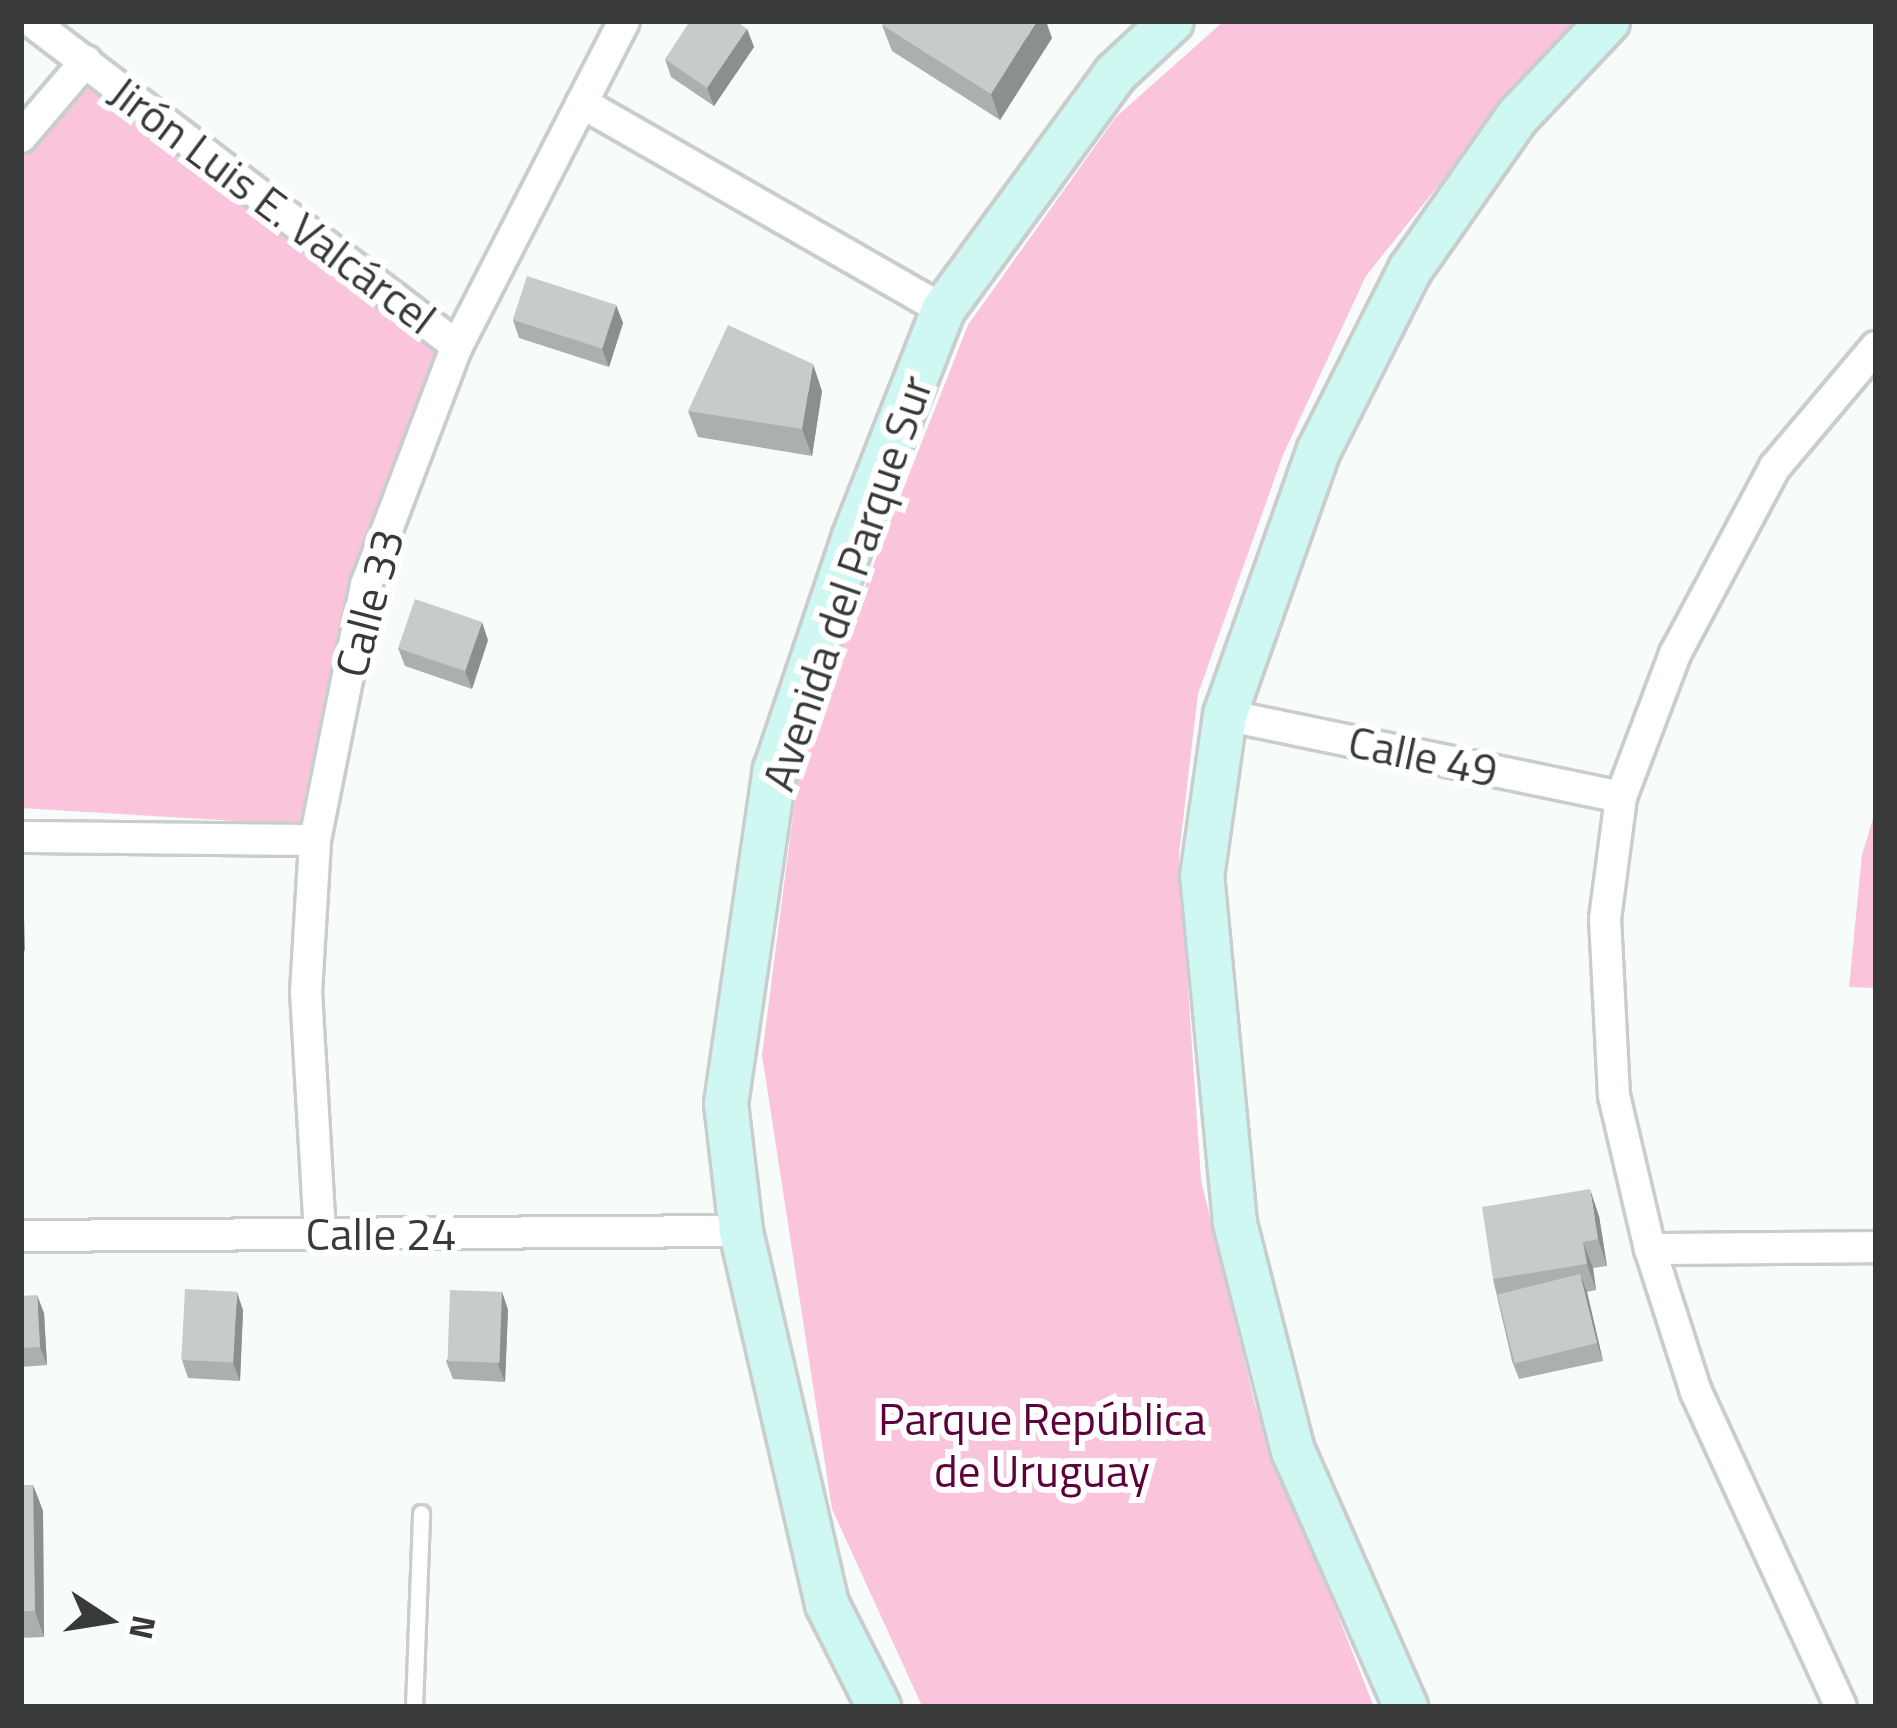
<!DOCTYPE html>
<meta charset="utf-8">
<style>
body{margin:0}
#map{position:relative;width:1897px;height:1728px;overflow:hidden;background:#f7fcfb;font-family:"Titillium Web",sans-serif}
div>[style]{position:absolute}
.green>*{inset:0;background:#fac4dc}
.roads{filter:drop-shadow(3px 0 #c9cecd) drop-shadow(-3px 0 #c9cecd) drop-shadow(0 3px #c9cecd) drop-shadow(0 -3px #c9cecd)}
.service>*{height:15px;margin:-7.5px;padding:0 7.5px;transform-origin:7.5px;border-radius:7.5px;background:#fff}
.minor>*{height:30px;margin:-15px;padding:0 15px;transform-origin:15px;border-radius:15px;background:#fff}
.secondary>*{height:42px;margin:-21px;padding:0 21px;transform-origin:21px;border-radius:21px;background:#cff8f3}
.wall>*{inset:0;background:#abafaf}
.shaded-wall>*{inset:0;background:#8b8f8e}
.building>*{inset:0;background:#c7cccb;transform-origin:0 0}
span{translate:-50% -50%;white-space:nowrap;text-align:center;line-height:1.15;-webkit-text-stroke:12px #fff;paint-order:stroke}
.street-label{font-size:45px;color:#383a3a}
.park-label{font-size:45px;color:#5e003c}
.frame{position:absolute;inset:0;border:24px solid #383a3a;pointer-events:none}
.north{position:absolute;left:48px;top:1560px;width:120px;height:120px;-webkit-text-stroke:9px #fff;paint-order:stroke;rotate:102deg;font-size:33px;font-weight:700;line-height:48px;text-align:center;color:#383a3a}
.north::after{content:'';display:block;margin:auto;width:42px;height:54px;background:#383a3a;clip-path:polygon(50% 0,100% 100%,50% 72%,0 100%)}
</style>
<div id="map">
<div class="green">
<div style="clip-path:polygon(1224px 21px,1583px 21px,1484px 128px,1366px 276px,1283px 455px,1198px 694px,1179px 854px,1201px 1180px,1255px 1405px,1374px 1707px,922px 1706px,832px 1509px,762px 1055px,802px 746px,968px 325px,1116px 117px)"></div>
<div style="clip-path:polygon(90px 79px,445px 348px,353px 580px,302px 825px,21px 808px,21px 155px)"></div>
<div style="clip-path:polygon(1876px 809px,1876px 988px,1849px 987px,1862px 855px)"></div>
</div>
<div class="roads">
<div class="service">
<div style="left:414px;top:1707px;width:194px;rotate:-87.9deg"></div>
</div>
<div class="minor">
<div style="left:31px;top:21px;width:536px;rotate:37.34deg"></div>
<div style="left:582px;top:103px;width:416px;rotate:29.8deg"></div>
<div style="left:21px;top:137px;width:100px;rotate:-49.5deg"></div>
<div style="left:1225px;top:715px;width:404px;rotate:11.7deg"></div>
<div style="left:21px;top:837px;width:294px;rotate:0.6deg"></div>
<div style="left:320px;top:1234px;width:241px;rotate:-93.3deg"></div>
<div style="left:306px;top:993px;width:153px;rotate:-86.6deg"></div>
<div style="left:315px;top:840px;width:260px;rotate:-78.7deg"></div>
<div style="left:366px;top:585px;width:256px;rotate:-69.2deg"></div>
<div style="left:457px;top:346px;width:365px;rotate:-62.8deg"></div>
<div style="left:21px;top:1236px;width:720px;rotate:-0.4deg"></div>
<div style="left:1650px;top:1249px;width:226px;rotate:-0.5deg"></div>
<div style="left:1841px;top:1707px;width:347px;rotate:-114.7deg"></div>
<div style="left:1696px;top:1392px;width:150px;rotate:-107.8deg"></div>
<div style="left:1650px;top:1249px;width:157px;rotate:-103.2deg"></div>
<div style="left:1614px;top:1096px;width:177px;rotate:-92.9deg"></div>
<div style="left:1605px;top:919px;width:123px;rotate:-82.5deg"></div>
<div style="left:1621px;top:797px;width:153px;rotate:-69.3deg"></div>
<div style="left:1675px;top:654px;width:212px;rotate:-61.9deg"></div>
<div style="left:1775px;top:467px;width:157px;rotate:-49.9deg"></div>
</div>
<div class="secondary">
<div style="left:879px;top:1707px;width:115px;rotate:-116.8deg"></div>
<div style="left:827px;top:1604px;width:383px;rotate:-103deg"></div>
<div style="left:741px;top:1231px;width:128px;rotate:-96.7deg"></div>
<div style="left:726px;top:1104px;width:338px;rotate:-81.7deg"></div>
<div style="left:775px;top:770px;width:244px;rotate:-71.3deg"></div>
<div style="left:853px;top:539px;width:246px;rotate:-68.5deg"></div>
<div style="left:943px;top:310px;width:293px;rotate:-53.9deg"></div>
<div style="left:1116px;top:73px;width:76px;rotate:-42.9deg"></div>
<div style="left:1406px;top:1707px;width:280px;rotate:-113.8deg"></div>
<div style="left:1293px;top:1451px;width:235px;rotate:-104.3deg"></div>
<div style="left:1235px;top:1223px;width:348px;rotate:-95.4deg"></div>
<div style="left:1202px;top:877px;width:164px;rotate:-81.9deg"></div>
<div style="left:1225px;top:715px;width:281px;rotate:-70.5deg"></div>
<div style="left:1319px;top:450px;width:202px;rotate:-63.2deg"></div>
<div style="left:1410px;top:270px;width:188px;rotate:-55deg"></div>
<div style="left:1518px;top:116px;width:131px;rotate:-46.5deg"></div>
</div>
</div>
<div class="wall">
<div style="clip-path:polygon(882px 25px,1052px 38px,1000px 120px,892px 51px)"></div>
<div style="clip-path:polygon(747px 29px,754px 47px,714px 106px,671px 77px,665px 59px)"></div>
<div style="clip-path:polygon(616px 305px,623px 323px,609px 367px,519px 338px,513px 320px)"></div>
<div style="clip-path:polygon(822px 391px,812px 456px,698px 437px,688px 411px)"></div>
<div style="clip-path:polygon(488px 640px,472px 689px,405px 666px,398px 648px)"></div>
<div style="clip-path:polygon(1599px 1216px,1607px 1266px,1593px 1268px,1596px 1290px,1587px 1292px,1603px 1361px,1519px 1379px,1512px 1361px,1493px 1279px)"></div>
<div style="clip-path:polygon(502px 1292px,508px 1310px,505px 1382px,453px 1379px,446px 1361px)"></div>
<div style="clip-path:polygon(21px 1296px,44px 1313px,47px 1365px,21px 1367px)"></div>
<div style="clip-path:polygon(243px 1310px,240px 1381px,188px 1378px,182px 1360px)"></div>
<div style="clip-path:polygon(21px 1485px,33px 1485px,43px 1511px,44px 1637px,21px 1638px)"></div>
</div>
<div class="shaded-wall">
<div style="clip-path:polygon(1037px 21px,1046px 21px,1052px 38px,1000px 120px,991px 94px)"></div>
<div style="clip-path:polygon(747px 29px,754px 47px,714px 106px,707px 88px)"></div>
<div style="clip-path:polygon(616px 305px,623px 323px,609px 367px,602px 349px)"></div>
<div style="clip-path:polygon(813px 364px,822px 391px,812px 456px,802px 429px)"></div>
<div style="clip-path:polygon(482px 622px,488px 640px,472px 689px,465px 671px)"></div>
<div style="clip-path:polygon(21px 875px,23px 881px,25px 952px,21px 941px)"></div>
<div style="clip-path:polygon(1590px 1189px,1599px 1216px,1607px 1266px,1598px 1239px)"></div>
<div style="clip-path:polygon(1583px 1242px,1593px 1268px,1596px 1290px,1587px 1264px)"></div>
<div style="clip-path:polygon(1580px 1274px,1587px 1292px,1603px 1361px,1597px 1343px)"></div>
<div style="clip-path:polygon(237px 1292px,243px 1310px,240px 1381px,233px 1363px)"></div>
<div style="clip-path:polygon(502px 1292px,508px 1310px,505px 1382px,498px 1364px)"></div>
<div style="clip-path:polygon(37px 1295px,44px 1313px,47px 1365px,40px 1347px)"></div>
<div style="clip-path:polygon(33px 1485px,43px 1511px,44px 1637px,35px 1611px)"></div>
</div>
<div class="building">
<div style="clip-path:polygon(690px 21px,736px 21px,747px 29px,707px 88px,665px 59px)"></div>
<div style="clip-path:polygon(885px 21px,1037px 21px,991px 94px,882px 25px)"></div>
<div style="left:527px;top:276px;width:94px;height:46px;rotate:18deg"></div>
<div style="clip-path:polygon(728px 325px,813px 364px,802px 429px,688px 411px)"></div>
<div style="left:415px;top:599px;width:71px;height:52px;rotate:19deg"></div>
<div style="clip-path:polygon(1590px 1189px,1598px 1239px,1583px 1242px,1587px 1264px,1493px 1279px,1482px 1207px)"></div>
<div style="left:1580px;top:1274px;width:71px;height:85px;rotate:76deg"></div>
<div style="left:185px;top:1289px;width:52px;height:71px;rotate:3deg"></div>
<div style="left:450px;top:1290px;width:52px;height:71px;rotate:2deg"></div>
<div style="clip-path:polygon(37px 1295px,40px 1347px,21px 1348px,21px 1296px)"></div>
<div style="clip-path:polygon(21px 1485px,33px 1485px,35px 1611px,21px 1611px)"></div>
</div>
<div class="street-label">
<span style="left:273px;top:205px;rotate:37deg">Jirón Luis E. Valcárcel</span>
<span style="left:847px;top:583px;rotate:-71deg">Avenida del Parque Sur</span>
<span style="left:369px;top:603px;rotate:-75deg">Calle 33</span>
<span style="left:1423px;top:756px;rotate:12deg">Calle 49</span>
<span style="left:381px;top:1234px">Calle 24</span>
</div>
<div class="park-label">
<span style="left:1042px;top:1445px">Parque República<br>de Uruguay</span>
</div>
<div class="frame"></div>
<div class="north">N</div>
</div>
